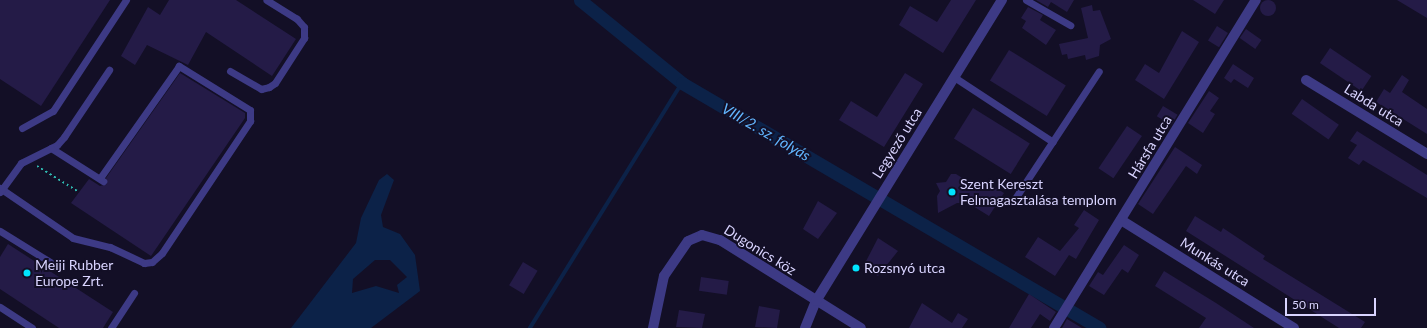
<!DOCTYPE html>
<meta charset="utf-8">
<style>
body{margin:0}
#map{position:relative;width:1427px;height:328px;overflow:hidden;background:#130f26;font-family:Lato,sans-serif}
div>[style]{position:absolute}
.water>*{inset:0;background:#0c2248}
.stream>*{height:3.5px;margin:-1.75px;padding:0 1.75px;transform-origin:1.75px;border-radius:1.75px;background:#0c2248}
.canal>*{height:13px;margin:-6.5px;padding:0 6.5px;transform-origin:6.5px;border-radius:6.5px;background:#0c2248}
.building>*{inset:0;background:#241b47;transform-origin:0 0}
.round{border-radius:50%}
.path>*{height:2px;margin-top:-1px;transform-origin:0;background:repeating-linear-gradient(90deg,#2fb8b0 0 2px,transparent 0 5px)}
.service>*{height:7px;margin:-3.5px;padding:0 3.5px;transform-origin:3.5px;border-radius:3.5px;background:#3d3a85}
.minor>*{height:10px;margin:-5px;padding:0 5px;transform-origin:5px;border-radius:5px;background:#3d3a85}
.dots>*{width:11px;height:11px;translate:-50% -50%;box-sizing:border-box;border:2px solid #130f26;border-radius:50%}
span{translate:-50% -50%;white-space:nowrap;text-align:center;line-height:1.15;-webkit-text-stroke:4px #130f26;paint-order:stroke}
.street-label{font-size:14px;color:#d9d4ff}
.poi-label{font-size:14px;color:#d9d4ff}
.left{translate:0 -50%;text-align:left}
.water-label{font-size:15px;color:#62b6ff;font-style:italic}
.scale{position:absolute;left:1285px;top:298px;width:91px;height:18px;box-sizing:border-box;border:2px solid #d9d4ff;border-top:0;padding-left:5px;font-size:12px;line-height:14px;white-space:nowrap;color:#d9d4ff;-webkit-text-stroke:3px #130f26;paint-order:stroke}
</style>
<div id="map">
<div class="water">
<div style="clip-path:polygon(evenodd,387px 174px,394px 180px,381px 215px,383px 227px,400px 234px,415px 255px,420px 291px,371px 328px,291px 328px,356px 243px,361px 218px,379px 180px,387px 174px,375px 260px,390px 260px,407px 277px,397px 285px,399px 293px,376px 286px,352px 293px,353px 279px,375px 260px)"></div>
</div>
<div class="stream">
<div style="left:530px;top:328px;width:288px;rotate:-58.2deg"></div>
</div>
<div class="canal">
<div style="left:580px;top:0;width:132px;rotate:39.1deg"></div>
<div style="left:682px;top:83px;width:484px;rotate:30.4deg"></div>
</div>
<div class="building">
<div class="round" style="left:1260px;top:0;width:16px;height:16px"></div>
<div style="clip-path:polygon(0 0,110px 0,41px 106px,0 79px)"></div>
<div style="clip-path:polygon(169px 0,236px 0,296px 39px,272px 76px,206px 32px,188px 65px,147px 45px,135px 65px,121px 56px,148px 7px,160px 15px)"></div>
<div style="clip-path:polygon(951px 0,976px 0,943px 53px,899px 25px,910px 6px,937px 22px)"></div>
<div style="clip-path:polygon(1036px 0,1074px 0,1067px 12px,1051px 2px,1048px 7px)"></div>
<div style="clip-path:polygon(1193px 0,1224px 0,1215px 14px)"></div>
<div style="clip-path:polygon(1397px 0,1427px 0,1427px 18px)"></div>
<div style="clip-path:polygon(1092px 5px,1093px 11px,1100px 10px,1111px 39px,1100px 45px,1099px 56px,1086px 60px,1085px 55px,1068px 59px,1067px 54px,1062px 55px,1059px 44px,1088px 38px,1081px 8px)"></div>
<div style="clip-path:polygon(1028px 7px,1043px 15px,1040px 20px,1056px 30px,1046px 45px,1022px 28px,1026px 21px,1021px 18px)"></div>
<div style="left:1217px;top:26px;width:13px;height:17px;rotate:32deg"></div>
<div style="left:1246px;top:29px;width:19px;height:11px;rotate:35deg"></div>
<div style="clip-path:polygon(1182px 31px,1199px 42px,1164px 99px,1135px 80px,1145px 64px,1159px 73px)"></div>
<div style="left:1330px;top:48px;width:50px;height:18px;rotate:34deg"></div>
<div style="left:1009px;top:50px;width:67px;height:36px;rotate:32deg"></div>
<div style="clip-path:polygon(1233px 64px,1254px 78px,1248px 88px,1234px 79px,1231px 83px,1224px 78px)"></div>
<div style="clip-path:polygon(180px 73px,245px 113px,245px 118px,151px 256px,71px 203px,89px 179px,100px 186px,107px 184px,106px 178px)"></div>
<div style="clip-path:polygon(905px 73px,923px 84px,884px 147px,839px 120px,851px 101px,877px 117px)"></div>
<div style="clip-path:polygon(1402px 75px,1409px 80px,1402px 92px,1427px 109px,1427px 134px,1376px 102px,1384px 89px,1390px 93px)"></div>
<div style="clip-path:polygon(1209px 91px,1219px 98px,1210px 111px,1215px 114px,1203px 133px,1188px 123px)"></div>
<div style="left:1302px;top:99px;width:45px;height:18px;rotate:35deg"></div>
<div style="left:1163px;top:106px;width:17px;height:12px;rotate:31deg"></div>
<div style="left:973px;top:108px;width:67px;height:36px;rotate:32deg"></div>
<div style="left:1127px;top:126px;width:18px;height:51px;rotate:34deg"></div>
<div style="clip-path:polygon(1357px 131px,1427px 175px,1427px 198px,1363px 160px,1359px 165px,1348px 158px,1357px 145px,1350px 141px)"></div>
<div style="clip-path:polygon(1175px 147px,1202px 165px,1197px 174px,1186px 166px,1153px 214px,1138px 204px)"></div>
<div style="clip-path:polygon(951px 174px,956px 174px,980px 189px,990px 184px,1004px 193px,989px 216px,968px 203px,957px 203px,938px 213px,937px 196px,940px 191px,936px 183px,946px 182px)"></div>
<div style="clip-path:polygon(818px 201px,837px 213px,818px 239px,803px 229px)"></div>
<div style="clip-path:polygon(1084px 210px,1099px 220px,1076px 259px,1069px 255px,1055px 276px,1025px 257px,1038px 237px,1060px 251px,1079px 228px,1074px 225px)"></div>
<div style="clip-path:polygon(1195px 216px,1221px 232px,1223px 228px,1265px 256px,1263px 259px,1365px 322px,1361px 328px,1339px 328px,1186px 231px)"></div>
<div style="clip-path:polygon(878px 238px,898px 251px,878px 276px,863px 267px)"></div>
<div style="clip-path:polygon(8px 244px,113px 312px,103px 328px,59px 328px,0 289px,0 257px)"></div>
<div style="clip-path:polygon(1124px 245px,1139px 255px,1128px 273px,1122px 269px,1104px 295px,1089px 286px,1098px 272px,1103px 275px)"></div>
<div style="left:523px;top:262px;width:17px;height:27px;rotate:31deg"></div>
<div style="clip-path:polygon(1164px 271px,1216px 303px,1254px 328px,1199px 328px,1206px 318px,1155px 286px)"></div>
<div style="left:701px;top:277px;width:28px;height:14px;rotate:8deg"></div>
<div style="clip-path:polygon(1029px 294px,1056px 312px,1050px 321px,1040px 314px,1031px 328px,1009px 328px)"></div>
<div style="clip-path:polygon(922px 303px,952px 323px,958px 313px,968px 319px,962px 328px,909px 328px)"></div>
<div style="clip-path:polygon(759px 306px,780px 310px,777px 328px,755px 327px)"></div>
<div style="clip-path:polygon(679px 310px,705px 314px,702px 328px,676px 327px)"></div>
<div style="clip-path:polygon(1067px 319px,1082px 328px,1062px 328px)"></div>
</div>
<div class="path">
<div style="left:37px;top:166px;width:49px;rotate:31.8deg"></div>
</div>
<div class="service">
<div style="left:1026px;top:0;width:51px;rotate:29.6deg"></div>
<div style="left:230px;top:71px;width:36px;rotate:30deg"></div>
<div style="left:261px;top:89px;width:8px;rotate:-14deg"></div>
<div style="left:269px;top:87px;width:7px;rotate:-34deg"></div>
<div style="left:275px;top:83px;width:54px;rotate:-57.2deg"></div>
<div style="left:304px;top:38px;width:11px;rotate:-90deg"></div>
<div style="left:304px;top:27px;width:11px;rotate:-131deg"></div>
<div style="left:297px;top:19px;width:36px;rotate:-148deg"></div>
<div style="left:954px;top:77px;width:118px;rotate:33.3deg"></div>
<div style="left:22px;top:128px;width:35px;rotate:-29deg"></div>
<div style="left:53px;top:111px;width:133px;rotate:-56.7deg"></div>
<div style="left:51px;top:148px;width:62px;rotate:32.4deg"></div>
<div style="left:0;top:188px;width:88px;rotate:34.4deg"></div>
<div style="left:73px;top:238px;width:38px;rotate:14deg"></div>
<div style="left:110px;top:247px;width:38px;rotate:25deg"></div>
<div style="left:144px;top:263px;width:8px;rotate:-7deg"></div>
<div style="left:152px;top:262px;width:13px;rotate:-42deg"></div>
<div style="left:162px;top:253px;width:159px;rotate:-56.3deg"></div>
<div style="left:250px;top:121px;width:11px;rotate:-90deg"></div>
<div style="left:250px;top:110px;width:84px;rotate:-148.2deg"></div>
<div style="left:179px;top:66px;width:137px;rotate:125.2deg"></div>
<div style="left:0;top:192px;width:36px;rotate:-54deg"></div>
<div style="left:21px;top:163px;width:40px;rotate:-26.6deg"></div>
<div style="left:57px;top:145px;width:11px;rotate:-49deg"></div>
<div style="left:64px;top:137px;width:81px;rotate:-56.1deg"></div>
<div style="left:1014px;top:200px;width:154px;rotate:-56.6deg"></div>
<div style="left:0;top:231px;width:59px;rotate:31.8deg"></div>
<div style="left:0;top:307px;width:38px;rotate:33deg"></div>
<div style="left:111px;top:328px;width:42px;rotate:-56.7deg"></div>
</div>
<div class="minor">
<div style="left:1306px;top:80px;width:142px;rotate:31.4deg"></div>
<div style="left:1121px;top:220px;width:204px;rotate:32deg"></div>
<div style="left:653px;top:328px;width:53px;rotate:-78.1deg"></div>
<div style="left:664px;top:276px;width:42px;rotate:-55.6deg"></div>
<div style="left:688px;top:241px;width:15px;rotate:-23deg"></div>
<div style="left:702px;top:235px;width:19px;rotate:16deg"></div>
<div style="left:720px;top:240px;width:166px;rotate:32deg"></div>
<div style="left:805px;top:328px;width:29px;rotate:-68deg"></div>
<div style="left:816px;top:301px;width:354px;rotate:-58.3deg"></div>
<div style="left:1054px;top:328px;width:385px;rotate:-58.4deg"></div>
</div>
<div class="dots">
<div style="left:952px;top:192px;background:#00e5ff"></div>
<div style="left:856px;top:268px;background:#00e5ff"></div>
<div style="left:27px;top:273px;background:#00e5ff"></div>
</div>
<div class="street-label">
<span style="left:1374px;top:105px;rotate:32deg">Labda utca</span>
<span style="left:897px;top:143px;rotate:-58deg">Legyező utca</span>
<span style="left:1150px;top:147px;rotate:-59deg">Hársfa utca</span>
<span style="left:760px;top:250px;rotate:32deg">Dugonics köz</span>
<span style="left:1215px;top:262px;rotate:32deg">Munkás utca</span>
</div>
<div class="poi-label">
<span class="left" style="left:960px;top:192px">Szent Kereszt<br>Felmagasztalása templom</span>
<span class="left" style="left:35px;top:273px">Meiji Rubber<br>Europe Zrt.</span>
<span class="left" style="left:864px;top:268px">Rozsnyó utca</span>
</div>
<div class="water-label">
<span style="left:766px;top:132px;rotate:30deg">VIII/2. sz. folyás</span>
</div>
<div class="scale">50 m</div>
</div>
